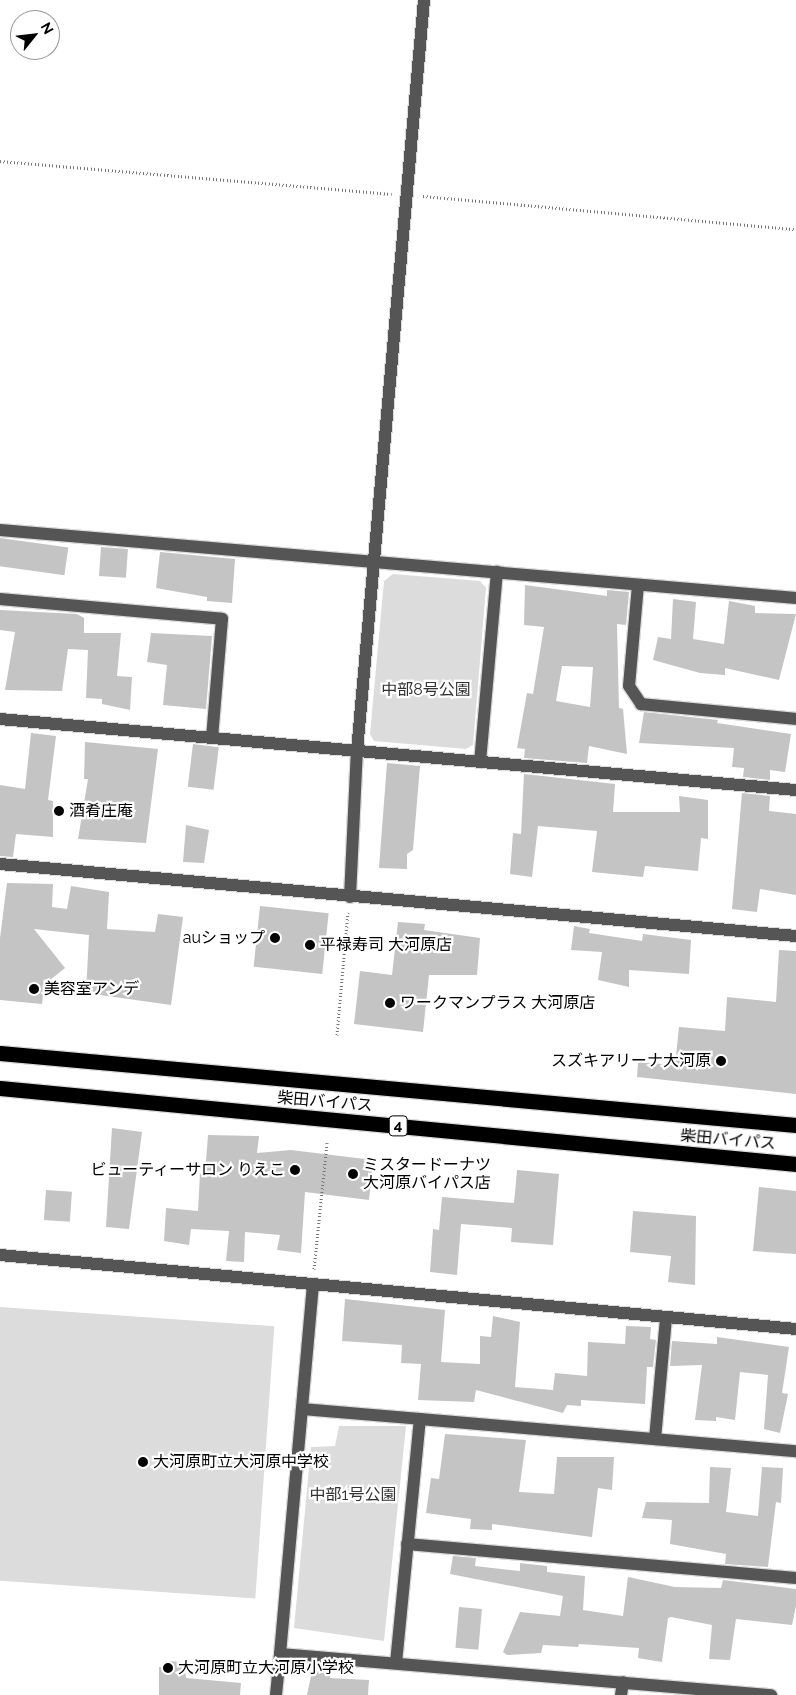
<!DOCTYPE html>
<meta charset="utf-8">
<style>
body{margin:0}
#map{position:relative;width:796px;height:1695px;overflow:hidden;background:#fff;font-family:Raleway,"Noto Sans JP",sans-serif}
div>[style]{position:absolute}
.green>*{inset:0;background:#dcdcdc;transform-origin:0 0}
.building>*{inset:0;background:#c4c4c4;transform-origin:0 0}
.path>*{height:3px;margin-top:-1.5px;transform-origin:0;background:repeating-linear-gradient(90deg,#777 0 1px,transparent 0 3.5px)}
.roads{filter:drop-shadow(1px 0 #dbdbdb) drop-shadow(-1px 0 #dbdbdb) drop-shadow(0 1px #dbdbdb) drop-shadow(0 -1px #dbdbdb)}
.minor>*{height:12px;margin:-6px;padding:0 6px;transform-origin:6px;border-radius:6px;background:#555}
.highway>*{height:15px;margin:-7.5px;padding:0 7.5px;transform-origin:7.5px;border-radius:7.5px;background:#000}
.dots>*{width:14px;height:14px;translate:-50% -50%;box-sizing:border-box;border:2px solid #fff;border-radius:50%}
span{translate:-50% -50%;white-space:nowrap;text-align:center;line-height:1.15;-webkit-text-stroke:4.5px #fff;paint-order:stroke}
.shield-label span{padding:1px 4px;background:#fff;border:1px solid;border-radius:4px;-webkit-text-stroke-width:0}
.shield-label{font-size:15px;color:#000;font-weight:700}
.park-label{font-size:16px;color:#333}
.poi-label{font-size:16px;color:#000}
.left{translate:0 -50%;text-align:left}
.right{translate:-100% -50%;text-align:right}
.street-label{font-size:16px;color:#000}
.north{position:absolute;left:10px;top:10px;width:50px;height:50px;box-sizing:border-box;background:#fff;border:1px solid #999;border-radius:50%;rotate:61deg;font-size:14px;font-weight:700;line-height:20px;text-align:center;color:#000}
.north::after{content:'';display:block;margin:auto;width:18px;height:22px;background:#000;clip-path:polygon(50% 0,100% 100%,50% 72%,0 100%)}
</style>
<div id="map">
<div class="green">
<div style="clip-path:polygon(393px 574px,480px 581px,486px 588px,473px 745px,466px 749px,374px 741px,370px 734px,384px 581px)"></div>
<div style="left:0;top:1307px;width:275px;height:273px;rotate:4deg"></div>
<div style="clip-path:polygon(339px 1426px,406px 1426px,384px 1641px,294px 1628px,311px 1447px,335px 1446px)"></div>
</div>
<div class="building">
<div style="left:0;top:538px;width:69px;height:28px;rotate:8deg"></div>
<div style="left:101px;top:547px;width:27px;height:29px;rotate:4deg"></div>
<div style="clip-path:polygon(160px 552px,235px 559px,232px 603px,207px 601px,207px 597px,156px 588px)"></div>
<div style="clip-path:polygon(evenodd,525px 585px,607px 596px,607px 590px,629px 592px,626px 625px,617px 624px,619px 708px,623px 709px,627px 754px,589px 746px,587px 763px,524px 758px,525px 749px,517px 748px,527px 693px,533px 694px,544px 627px,524px 625px,525px 585px,562px 666px,593px 667px,590px 707px,556px 701px,562px 666px)"></div>
<div style="clip-path:polygon(673px 599px,696px 602px,693px 639px,724px 644px,729px 601px,755px 606px,755px 613px,796px 614px,779px 680px,725px 668px,725px 675px,700px 673px,653px 660px,658px 637px,671px 639px)"></div>
<div style="clip-path:polygon(0 610px,77px 614px,84px 618px,84px 633px,121px 633px,117px 676px,132px 677px,130px 710px,102px 704px,102px 699px,86px 698px,88px 650px,68px 649px,62px 691px,5px 690px,15px 632px,0 630px)"></div>
<div style="clip-path:polygon(151px 633px,212px 636px,206px 709px,163px 705px,167px 665px,147px 662px)"></div>
<div style="clip-path:polygon(644px 712px,718px 720px,717px 723px,791px 734px,785px 772px,770px 770px,770px 780px,743px 777px,744px 768px,732px 767px,734px 748px,639px 743px)"></div>
<div style="clip-path:polygon(31px 733px,56px 736px,48px 800px,53px 801px,53px 837px,16px 834px,13px 857px,0 856px,0 785px,25px 789px)"></div>
<div style="clip-path:polygon(85px 742px,158px 749px,146px 843px,78px 839px,88px 779px,84px 779px)"></div>
<div style="left:193px;top:744px;width:26px;height:43px;rotate:7deg"></div>
<div style="clip-path:polygon(387px 763px,420px 766px,413px 850px,407px 854px,407px 869px,379px 868px)"></div>
<div style="clip-path:polygon(524px 774px,615px 784px,613px 812px,680px 812px,679px 796px,708px 800px,708px 839px,701px 838px,698px 871px,645px 866px,643px 877px,592px 872px,597px 831px,538px 826px,532px 877px,510px 874px,513px 833px,521px 834px)"></div>
<div style="clip-path:polygon(742px 793px,770px 796px,769px 811px,796px 814px,796px 895px,760px 889px,757px 912px,732px 909px)"></div>
<div style="clip-path:polygon(186px 825px,209px 830px,204px 863px,183px 862px)"></div>
<div style="clip-path:polygon(7px 883px,53px 884px,52px 907px,67px 909px,71px 886px,109px 892px,107px 929px,155px 932px,158px 914px,183px 917px,171px 1005px,86px 993px,89px 935px,34px 929px,65px 968px,44px 985px,42px 1004px,0 1000px,0 938px)"></div>
<div style="left:260px;top:906px;width:69px;height:61px;rotate:6deg"></div>
<div style="clip-path:polygon(398px 922px,425px 924px,424px 930px,480px 938px,477px 975px,429px 975px,423px 1032px,354px 1024px,360px 971px,392px 975px)"></div>
<div style="clip-path:polygon(574px 926px,590px 929px,589px 933px,642px 941px,643px 934px,691px 940px,689px 974px,629px 970px,629px 987px,598px 980px,602px 952px,571px 950px)"></div>
<div style="clip-path:polygon(779px 950px,796px 951px,796px 1094px,637px 1077px,638px 1062px,675px 1065px,679px 1027px,725px 1031px,727px 997px,776px 1002px)"></div>
<div style="clip-path:polygon(112px 1128px,142px 1132px,129px 1229px,106px 1227px)"></div>
<div style="clip-path:polygon(208px 1135px,259px 1136px,257px 1153px,291px 1150px,373px 1160px,369px 1200px,305px 1192px,301px 1253px,277px 1250px,280px 1235px,245px 1232px,244px 1262px,226px 1261px,229px 1231px,191px 1229px,189px 1245px,164px 1241px,166px 1208px,198px 1211px,200px 1174px,205px 1174px)"></div>
<div style="clip-path:polygon(517px 1170px,559px 1174px,553px 1245px,511px 1242px,512px 1228px,461px 1224px,457px 1275px,430px 1272px,433px 1229px,439px 1230px,442px 1197px,514px 1203px)"></div>
<div style="clip-path:polygon(759px 1187px,796px 1191px,796px 1254px,753px 1251px)"></div>
<div style="left:46px;top:1190px;width:26px;height:30px;rotate:4deg"></div>
<div style="clip-path:polygon(633px 1211px,696px 1216px,695px 1285px,668px 1282px,671px 1256px,630px 1252px)"></div>
<div style="clip-path:polygon(345px 1299px,445px 1310px,441px 1362px,480px 1364px,480px 1336px,491px 1337px,493px 1316px,520px 1322px,515px 1387px,553px 1390px,555px 1373px,587px 1376px,588px 1342px,625px 1344px,626px 1326px,651px 1327px,650px 1339px,656px 1340px,653px 1367px,647px 1367px,645px 1404px,581px 1400px,581px 1406px,567px 1405px,563px 1413px,476px 1390px,474px 1402px,418px 1400px,421px 1364px,401px 1363px,402px 1345px,342px 1341px)"></div>
<div style="clip-path:polygon(717px 1337px,789px 1347px,782px 1393px,788px 1394px,780px 1433px,764px 1429px,768px 1375px,740px 1372px,735px 1420px,716px 1417px,716px 1421px,695px 1420px,702px 1365px,670px 1366px,672px 1341px,717px 1344px)"></div>
<div style="clip-path:polygon(445px 1434px,526px 1440px,519px 1492px,554px 1494px,557px 1457px,614px 1457px,612px 1490px,598px 1488px,592px 1537px,492px 1524px,492px 1530px,470px 1529px,471px 1519px,426px 1513px,431px 1478px,439px 1479px)"></div>
<div style="clip-path:polygon(710px 1467px,731px 1468px,726px 1512px,758px 1516px,762px 1467px,783px 1468px,781px 1503px,776px 1502px,768px 1567px,725px 1564px,726px 1554px,670px 1544px,672px 1520px,642px 1518px,646px 1502px,709px 1503px)"></div>
<div style="clip-path:polygon(453px 1556px,476px 1558px,475px 1566px,520px 1571px,520px 1563px,547px 1566px,547px 1572px,585px 1576px,583px 1610px,623px 1616px,628px 1577px,675px 1587px,721px 1588px,723px 1580px,796px 1589px,796px 1606px,792px 1625px,736px 1619px,730px 1660px,709px 1659px,712px 1625px,671px 1617px,668px 1618px,662px 1662px,638px 1658px,639px 1648px,579px 1644px,578px 1647px,543px 1645px,541px 1653px,507px 1655px,503px 1652px,520px 1612px,560px 1616px,563px 1596px,450px 1574px)"></div>
<div style="left:459px;top:1607px;width:23px;height:41px;rotate:5deg"></div>
<div style="clip-path:polygon(166px 1661px,184px 1662px,186px 1678px,241px 1683px,240px 1695px,159px 1695px,159px 1667px,165px 1667px)"></div>
<div style="clip-path:polygon(312px 1671px,331px 1673px,330px 1678px,369px 1680px,368px 1695px,307px 1695px)"></div>
</div>
<div class="path">
<div style="left:0;top:161px;width:393px;rotate:4.8deg"></div>
<div style="left:423px;top:196px;width:374px;rotate:5.1deg"></div>
<div style="left:337px;top:1035px;width:123px;rotate:-84.9deg"></div>
<div style="left:314px;top:1269px;width:127px;rotate:-84.1deg"></div>
</div>
<div class="roads">
<div class="minor">
<div style="left:0;top:530px;width:799px;rotate:4.88deg"></div>
<div style="left:638px;top:585px;width:101px;rotate:95.1deg"></div>
<div style="left:629px;top:686px;width:22px;rotate:56deg"></div>
<div style="left:641px;top:704px;width:156px;rotate:5.5deg"></div>
<div style="left:0;top:599px;width:223px;rotate:5.1deg"></div>
<div style="left:222px;top:619px;width:119px;rotate:94.8deg"></div>
<div style="left:0;top:719px;width:799px;rotate:5.1deg"></div>
<div style="left:480px;top:762px;width:191px;rotate:-84.9deg"></div>
<div style="left:0;top:864px;width:799px;rotate:5.17deg"></div>
<div style="left:350px;top:897px;width:146px;rotate:-87.3deg"></div>
<div style="left:357px;top:751px;width:754px;rotate:-84.9deg"></div>
<div style="left:0;top:1255px;width:799px;rotate:5.31deg"></div>
<div style="left:302px;top:1409px;width:118px;rotate:4.8deg"></div>
<div style="left:655px;top:1439px;width:121px;rotate:-84.8deg"></div>
<div style="left:407px;top:1544px;width:390px;rotate:5deg"></div>
<div style="left:280px;top:1654px;width:369px;rotate:-84.9deg"></div>
<div style="left:396px;top:1663px;width:245px;rotate:-84.4deg"></div>
<div style="left:420px;top:1419px;width:377px;rotate:4.9deg"></div>
<div style="left:276px;top:1695px;width:41px;rotate:-84.4deg"></div>
<div style="left:280px;top:1654px;width:493px;rotate:4.8deg"></div>
<div style="left:621px;top:1695px;width:13px;rotate:-81deg"></div>
</div>
<div class="highway">
<div style="left:0;top:1053px;width:799px;rotate:5.17deg"></div>
<div style="left:0;top:1088px;width:800px;rotate:5.45deg"></div>
</div>
</div>
<div class="dots">
<div style="left:59px;top:811px;background:#000"></div>
<div style="left:275px;top:938px;background:#000"></div>
<div style="left:310px;top:945px;background:#000"></div>
<div style="left:34px;top:989px;background:#000"></div>
<div style="left:390px;top:1003px;background:#000"></div>
<div style="left:721px;top:1061px;background:#000"></div>
<div style="left:295px;top:1170px;background:#000"></div>
<div style="left:353px;top:1174px;background:#000"></div>
<div style="left:143px;top:1462px;background:#000"></div>
<div style="left:168px;top:1668px;background:#000"></div>
</div>
<div class="shield-label">
<span style="left:398px;top:1126px">4</span>
</div>
<div class="park-label">
<span style="left:426px;top:690px">中部8号公園</span>
<span style="left:353px;top:1495px">中部1号公園</span>
</div>
<div class="poi-label">
<span class="left" style="left:69px;top:811px">酒肴庄庵</span>
<span class="right" style="left:265px;top:938px">auショップ</span>
<span class="left" style="left:320px;top:945px">平禄寿司 大河原店</span>
<span class="left" style="left:44px;top:989px">美容室アンデ</span>
<span class="left" style="left:400px;top:1003px">ワークマンプラス 大河原店</span>
<span class="right" style="left:711px;top:1061px">スズキアリーナ大河原</span>
<span class="left" style="left:363px;top:1174px">ミスタードーナツ<br>大河原バイパス店</span>
<span class="right" style="left:285px;top:1170px">ビューティーサロン りえこ</span>
<span class="left" style="left:153px;top:1462px">大河原町立大河原中学校</span>
<span class="left" style="left:178px;top:1668px">大河原町立大河原小学校</span>
</div>
<div class="street-label">
<span style="left:325px;top:1102px;rotate:5deg">柴田バイパス</span>
<span style="left:728px;top:1140px;rotate:5deg">柴田バイパス</span>
</div>
<div class="north">N</div>
</div>
